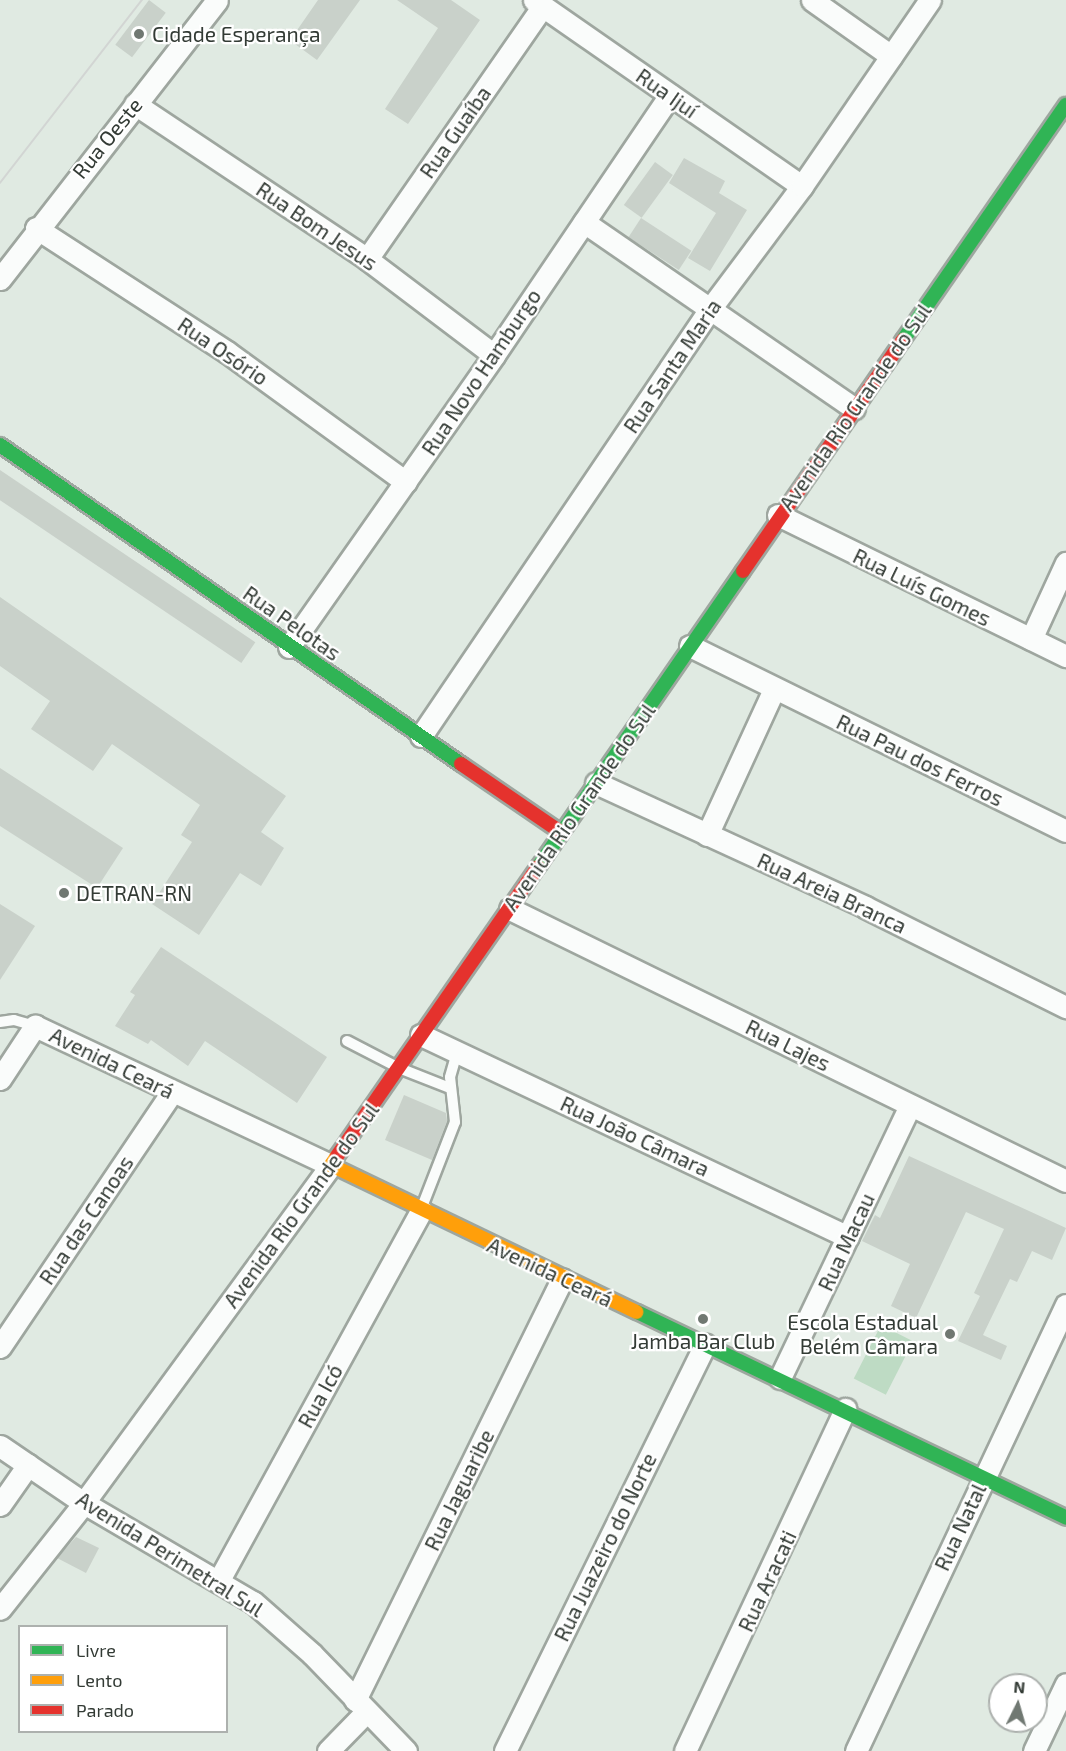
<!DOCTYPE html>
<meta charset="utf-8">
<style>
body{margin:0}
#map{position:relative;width:1066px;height:1751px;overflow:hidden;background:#e0eae2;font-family:"Exo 2",sans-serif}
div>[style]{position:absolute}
.green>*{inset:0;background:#bedbc4;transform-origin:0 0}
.building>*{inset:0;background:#c9d1ca;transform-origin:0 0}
.roads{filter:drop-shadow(2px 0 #9ea69f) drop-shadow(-2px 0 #9ea69f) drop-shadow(0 2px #9ea69f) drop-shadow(0 -2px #9ea69f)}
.lane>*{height:10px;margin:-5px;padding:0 5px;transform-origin:5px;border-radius:5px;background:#fafcfb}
.street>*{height:21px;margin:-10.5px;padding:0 10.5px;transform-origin:10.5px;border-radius:10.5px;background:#fafcfb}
.fast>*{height:14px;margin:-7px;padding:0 7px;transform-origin:7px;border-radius:7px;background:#30b455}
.slow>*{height:14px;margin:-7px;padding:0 7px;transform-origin:7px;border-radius:7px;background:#ff9f0a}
.jam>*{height:14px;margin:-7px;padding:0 7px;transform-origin:7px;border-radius:7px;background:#e5322d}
.tram>*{height:1.5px;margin:-0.75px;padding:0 0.75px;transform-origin:0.75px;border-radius:0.75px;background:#d2d5d3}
.dots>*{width:16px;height:16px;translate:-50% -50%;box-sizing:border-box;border:3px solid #fff;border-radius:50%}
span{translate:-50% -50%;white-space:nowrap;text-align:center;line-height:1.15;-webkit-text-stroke:4.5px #fff;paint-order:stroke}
.poi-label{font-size:21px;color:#333b35}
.left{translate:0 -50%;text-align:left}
.right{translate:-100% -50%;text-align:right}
.street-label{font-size:21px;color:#333b35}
.legend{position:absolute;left:18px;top:1625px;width:210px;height:108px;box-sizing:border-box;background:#fff;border:2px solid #adb1ae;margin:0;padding:8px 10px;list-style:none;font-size:18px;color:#333b35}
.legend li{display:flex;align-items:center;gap:12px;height:30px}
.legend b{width:30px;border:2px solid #adb1ae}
.north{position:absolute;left:988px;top:1673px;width:60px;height:60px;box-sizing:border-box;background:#fff;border:2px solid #adb1ae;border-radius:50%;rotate:5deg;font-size:16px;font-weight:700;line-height:24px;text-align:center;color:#333b35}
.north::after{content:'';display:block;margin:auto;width:21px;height:27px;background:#707872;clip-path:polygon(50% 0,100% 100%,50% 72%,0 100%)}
</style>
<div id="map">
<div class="green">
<div style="left:881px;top:1325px;width:36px;height:60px;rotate:27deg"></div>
</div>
<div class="building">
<div style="left:149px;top:0;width:21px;height:56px;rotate:37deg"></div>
<div style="clip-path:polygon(318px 0,360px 0,317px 60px,295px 44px,298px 39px,293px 36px)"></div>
<div style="clip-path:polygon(397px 0,451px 0,480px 20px,408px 124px,385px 109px,438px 28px)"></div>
<div style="clip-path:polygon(684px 158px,725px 181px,719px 193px,747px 210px,710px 271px,688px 258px,716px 213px,669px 183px)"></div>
<div style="left:655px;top:162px;width:22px;height:53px;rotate:36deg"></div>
<div style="left:641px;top:218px;width:60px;height:23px;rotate:33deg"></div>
<div style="left:0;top:470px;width:308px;height:25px;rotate:34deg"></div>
<div style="clip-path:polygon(0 597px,286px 796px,261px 832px,284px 848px,261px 886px,240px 873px,199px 935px,152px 904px,192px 842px,181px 835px,200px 805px,112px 744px,93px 771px,31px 729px,50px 701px,0 666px)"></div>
<div style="clip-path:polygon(0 768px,123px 848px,97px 888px,0 826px)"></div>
<div style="clip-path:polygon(0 904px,35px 926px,0 980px)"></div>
<div style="clip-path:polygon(161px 947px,327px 1057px,297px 1103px,205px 1041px,188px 1066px,151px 1040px,148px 1044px,115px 1026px,135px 995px,130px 992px)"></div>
<div style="clip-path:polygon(404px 1095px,446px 1113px,447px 1121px,432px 1160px,385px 1140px)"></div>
<div style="clip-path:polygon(909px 1156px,1066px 1228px,1052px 1260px,1032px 1251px,1017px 1282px,1010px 1279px,983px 1335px,1007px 1346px,1001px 1360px,958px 1341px,980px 1296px,974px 1293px,1004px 1229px,966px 1212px,916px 1318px,891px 1306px,910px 1264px,862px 1241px,875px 1215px,880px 1218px)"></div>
<div style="clip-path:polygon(76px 1537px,99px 1548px,86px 1573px,57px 1558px)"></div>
</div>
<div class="roads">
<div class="lane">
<div style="left:0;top:1022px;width:14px;rotate:-8deg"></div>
<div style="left:14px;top:1020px;width:22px;rotate:16deg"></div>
<div style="left:347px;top:1041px;width:59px;rotate:27.4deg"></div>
<div style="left:399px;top:1068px;width:55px;rotate:21.4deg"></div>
<div style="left:422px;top:1207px;width:91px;rotate:-68.8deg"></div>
<div style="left:455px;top:1122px;width:45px;rotate:-96.3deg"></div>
<div style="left:450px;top:1077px;width:25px;rotate:-74deg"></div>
</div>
<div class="street">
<div style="left:534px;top:0;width:326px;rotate:34.8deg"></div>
<div style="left:812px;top:0;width:97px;rotate:35.3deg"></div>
<div style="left:135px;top:104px;width:279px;rotate:33.7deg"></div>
<div style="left:367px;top:259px;width:159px;rotate:37.1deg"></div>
<div style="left:584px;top:222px;width:328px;rotate:34.6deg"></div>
<div style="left:36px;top:228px;width:228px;rotate:33deg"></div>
<div style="left:227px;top:352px;width:221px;rotate:36deg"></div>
<div style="left:367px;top:259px;width:308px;rotate:-55.2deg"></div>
<div style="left:0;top:279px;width:353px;rotate:-52.1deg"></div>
<div style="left:778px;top:515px;width:321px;rotate:26.1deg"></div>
<div style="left:1031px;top:639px;width:84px;rotate:-65.3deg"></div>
<div style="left:690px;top:646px;width:419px;rotate:26.2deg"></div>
<div style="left:289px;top:647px;width:357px;rotate:-54.9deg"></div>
<div style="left:494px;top:355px;width:314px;rotate:-55.9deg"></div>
<div style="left:421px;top:736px;width:516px;rotate:-55.91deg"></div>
<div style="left:710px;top:309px;width:154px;rotate:-53.2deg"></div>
<div style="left:802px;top:186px;width:226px;rotate:-55.5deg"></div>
<div style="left:596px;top:783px;width:296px;rotate:24.7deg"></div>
<div style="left:865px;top:907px;width:225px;rotate:26.5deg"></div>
<div style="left:707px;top:835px;width:161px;rotate:-65.3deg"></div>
<div style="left:510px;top:909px;width:619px;rotate:26.07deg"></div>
<div style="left:421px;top:1035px;width:472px;rotate:25.3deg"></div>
<div style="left:0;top:1079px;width:64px;rotate:-56.6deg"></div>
<div style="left:35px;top:1026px;width:327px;rotate:25.2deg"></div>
<div style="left:331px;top:1165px;width:419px;rotate:126.2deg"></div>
<div style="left:84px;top:1503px;width:135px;rotate:128.4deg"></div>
<div style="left:0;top:1347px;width:308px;rotate:-56deg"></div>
<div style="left:780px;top:1378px;width:302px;rotate:-64.5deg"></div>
<div style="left:0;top:1446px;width:102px;rotate:34.2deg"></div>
<div style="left:84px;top:1503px;width:196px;rotate:30.4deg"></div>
<div style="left:253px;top:1602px;width:79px;rotate:41.4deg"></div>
<div style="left:312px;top:1654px;width:135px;rotate:45.9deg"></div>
<div style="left:0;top:1505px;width:49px;rotate:-55deg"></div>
<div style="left:219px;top:1580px;width:421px;rotate:-61.3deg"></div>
<div style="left:355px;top:1700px;width:469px;rotate:-63.8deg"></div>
<div style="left:328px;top:1751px;width:54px;rotate:-45.7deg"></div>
<div style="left:505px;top:1751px;width:453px;rotate:-63.8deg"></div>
<div style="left:685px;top:1751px;width:378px;rotate:-64.9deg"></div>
<div style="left:856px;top:1751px;width:493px;rotate:-64.8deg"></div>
<div style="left:1034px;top:1751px;width:74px;rotate:-64.5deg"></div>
</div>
<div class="fast">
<div style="left:903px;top:340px;width:286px;rotate:-55.3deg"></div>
<div style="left:0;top:445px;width:561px;rotate:34.68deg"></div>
<div style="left:538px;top:867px;width:360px;rotate:-55.3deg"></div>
<div style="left:637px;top:1312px;width:476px;rotate:25.6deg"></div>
</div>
<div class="slow">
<div style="left:337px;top:1156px;width:11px;rotate:124deg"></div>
<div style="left:331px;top:1165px;width:339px;rotate:25.7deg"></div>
</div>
<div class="jam">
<div style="left:743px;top:571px;width:281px;rotate:-55.3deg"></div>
<div style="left:461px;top:764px;width:122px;rotate:34.3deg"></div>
<div style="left:337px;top:1156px;width:352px;rotate:-55.2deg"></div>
</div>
</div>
<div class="tram">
<div style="left:0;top:183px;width:232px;rotate:-52.2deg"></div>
</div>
<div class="dots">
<div style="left:139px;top:34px;background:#707872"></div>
<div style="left:64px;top:893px;background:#707872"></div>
<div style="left:703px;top:1319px;background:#707872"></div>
<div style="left:950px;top:1334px;background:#707872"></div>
</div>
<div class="poi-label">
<span class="left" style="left:152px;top:34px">Cidade Esperança</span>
<span class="left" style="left:76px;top:893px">DETRAN-RN</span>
<span class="right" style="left:938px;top:1334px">Escola Estadual<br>Belém Câmara</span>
<span style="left:703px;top:1341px">Jamba Bar Club</span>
</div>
<div class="street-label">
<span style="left:667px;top:93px;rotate:35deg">Rua Ijuí</span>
<span style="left:455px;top:132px;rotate:-55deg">Rua Guaíba</span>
<span style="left:107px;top:138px;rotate:-51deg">Rua Oeste</span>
<span style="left:317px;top:226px;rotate:34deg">Rua Bom Jesus</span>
<span style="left:223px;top:351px;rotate:34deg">Rua Osório</span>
<span style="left:672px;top:366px;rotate:-56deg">Rua Santa Maria</span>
<span style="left:481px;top:372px;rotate:-56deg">Rua Novo Hamburgo</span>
<span style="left:855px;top:407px;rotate:-55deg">Avenida Rio Grande do Sul</span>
<span style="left:922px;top:587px;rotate:26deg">Rua Luís Gomes</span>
<span style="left:292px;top:623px;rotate:35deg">Rua Pelotas</span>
<span style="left:920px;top:760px;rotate:26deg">Rua Pau dos Ferros</span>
<span style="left:579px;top:807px;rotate:-55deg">Avenida Rio Grande do Sul</span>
<span style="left:832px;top:893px;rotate:25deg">Rua Areia Branca</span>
<span style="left:788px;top:1045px;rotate:26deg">Rua Lajes</span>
<span style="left:112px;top:1063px;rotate:26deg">Avenida Ceará</span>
<span style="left:635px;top:1136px;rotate:25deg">Rua João Câmara</span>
<span style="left:301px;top:1205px;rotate:-54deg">Avenida Rio Grande do Sul</span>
<span style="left:86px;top:1220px;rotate:-56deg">Rua das Canoas</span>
<span style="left:846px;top:1242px;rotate:-65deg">Rua Macau</span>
<span style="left:550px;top:1272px;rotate:25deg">Avenida Ceará</span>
<span style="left:320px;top:1396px;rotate:-61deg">Rua Icó</span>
<span style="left:459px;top:1490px;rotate:-64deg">Rua Jaguaribe</span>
<span style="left:960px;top:1527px;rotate:-65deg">Rua Natal</span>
<span style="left:605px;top:1547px;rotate:-64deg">Rua Juazeiro do Norte</span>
<span style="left:170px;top:1554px;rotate:32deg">Avenida Perimetral Sul</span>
<span style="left:767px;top:1581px;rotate:-65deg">Rua Aracati</span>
</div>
<ul class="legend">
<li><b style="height:8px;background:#30b455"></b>Livre</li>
<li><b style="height:8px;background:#ff9f0a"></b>Lento</li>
<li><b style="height:8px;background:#e5322d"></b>Parado</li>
</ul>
<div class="north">N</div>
</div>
